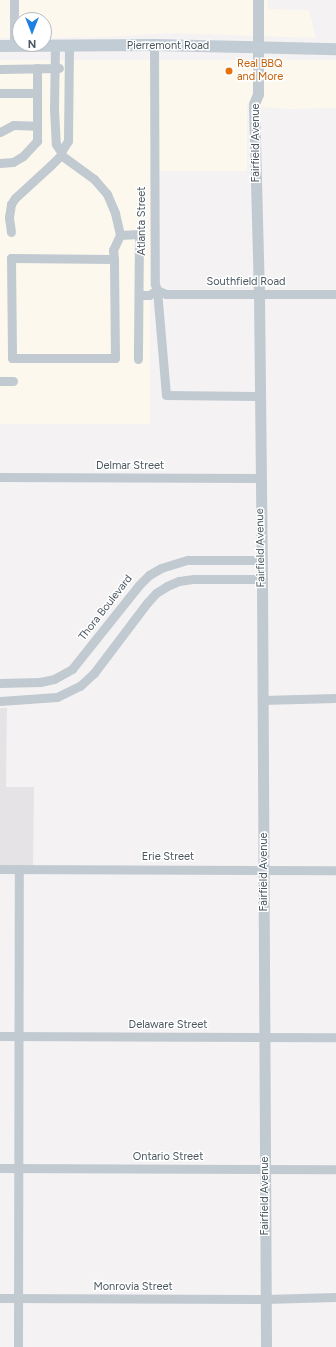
<!DOCTYPE html>
<style>
body{margin:0}
#map{position:relative;width:336px;height:1347px;overflow:hidden;background:#f4f2f3;font-family:Figtree,sans-serif}
div>[style]{position:absolute}
.commercial>*{inset:0;background:#fcf8ee}
.education>*{inset:0;background:#e5e3e5}
.minor>*{height:9px;margin:-4.5px;padding:0 4.5px;transform-origin:4.5px;border-radius:4.5px;background:#c1cad1}
.tertiary>*{height:11px;margin:-5.5px;padding:0 5.5px;transform-origin:5.5px;border-radius:5.5px;background:#c1cad1}
.secondary>*{height:12px;margin:-6px;padding:0 6px;transform-origin:6px;border-radius:6px;background:#c1ccd5}
.dots>*{width:11px;height:11px;translate:-50% -50%;box-sizing:border-box;border:2px solid #fff;border-radius:50%}
span{translate:-50% -50%;white-space:nowrap;text-align:center;line-height:1.15;-webkit-text-stroke:3px #fff;paint-order:stroke}
.street-label{font-size:11px;color:#4a5760}
.food-label{font-size:11px;color:#c56008}
.left{translate:0 -50%;text-align:left}
.north{position:absolute;left:12px;top:12px;width:40px;height:40px;box-sizing:border-box;background:#fff;border:1px solid #b7bcbf;border-radius:50%;rotate:180deg;font-size:11px;font-weight:700;line-height:16px;text-align:center;color:#4a5760}
.north::after{content:'';display:block;margin:auto;width:14px;height:18px;background:#1f80e2;clip-path:polygon(50% 0,100% 100%,50% 72%,0 100%)}
</style>
<div id="map">
<div class="commercial">
<div style="clip-path:polygon(0 0,267px 0,268px 9px,309px 10px,316px 38px,172px 33px,109px 37px,44px 38px,44px 20px,20px 20px,20px 38px,0 38px)"></div>
<div style="clip-path:polygon(0 60px,336px 60px,336px 108px,287px 109px,247px 106px,247px 171px,150px 171px,150px 424px,0 424px)"></div>
</div>
<div class="education">
<div style="clip-path:polygon(0 708px,7px 708px,6px 787px,34px 787px,33px 865px,0 865px)"></div>
</div>
<div class="minor">
<div style="left:14px;top:0;width:46px;rotate:90deg"></div>
<div style="left:154px;top:45px;width:239px;rotate:89.8deg"></div>
<div style="left:155px;top:284px;width:6px;rotate:72deg"></div>
<div style="left:157px;top:290px;width:105px;rotate:85.1deg"></div>
<div style="left:166px;top:395px;width:94px;rotate:0.6deg"></div>
<div style="left:55px;top:46px;width:63px;rotate:90.9deg"></div>
<div style="left:54px;top:109px;width:35px;rotate:87deg"></div>
<div style="left:56px;top:144px;width:9px;rotate:58deg"></div>
<div style="left:61px;top:152px;width:13px;rotate:-58deg"></div>
<div style="left:68px;top:141px;width:95px;rotate:-89.4deg"></div>
<div style="left:0;top:69px;width:59px;rotate:-1deg"></div>
<div style="left:0;top:93px;width:37px"></div>
<div style="left:0;top:132px;width:15px;rotate:-28deg"></div>
<div style="left:13px;top:125px;width:24px;rotate:2deg"></div>
<div style="left:61px;top:155px;width:41px;rotate:36deg"></div>
<div style="left:94px;top:179px;width:20px;rotate:49deg"></div>
<div style="left:107px;top:194px;width:21px;rotate:67deg"></div>
<div style="left:115px;top:213px;width:23px;rotate:77deg"></div>
<div style="left:0;top:163px;width:13px;rotate:-4deg"></div>
<div style="left:13px;top:162px;width:12px;rotate:-31deg"></div>
<div style="left:23px;top:156px;width:21px;rotate:-47deg"></div>
<div style="left:37px;top:141px;width:73px;rotate:-90deg"></div>
<div style="left:11px;top:232px;width:15px;rotate:-98deg"></div>
<div style="left:9px;top:217px;width:13px;rotate:-81deg"></div>
<div style="left:11px;top:204px;width:7px;rotate:-56deg"></div>
<div style="left:15px;top:198px;width:49px;rotate:-42.5deg"></div>
<div style="left:51px;top:165px;width:14px;rotate:-45deg"></div>
<div style="left:61px;top:155px;width:3px;rotate:-90deg"></div>
<div style="left:114px;top:259px;width:103px;rotate:-179.4deg"></div>
<div style="left:11px;top:258px;width:100px;rotate:89.4deg"></div>
<div style="left:12px;top:358px;width:103px"></div>
<div style="left:115px;top:358px;width:99px;rotate:-90.6deg"></div>
<div style="left:114px;top:259px;width:9px;rotate:-96deg"></div>
<div style="left:113px;top:250px;width:17px;rotate:-65deg"></div>
<div style="left:120px;top:235px;width:19px;rotate:-3deg"></div>
<div style="left:139px;top:234px;width:125px;rotate:90.5deg"></div>
<div style="left:139px;top:295px;width:10px"></div>
<div style="left:149px;top:295px;width:9px;rotate:-32deg"></div>
<div style="left:157px;top:290px;width:10px;rotate:24deg"></div>
<div style="left:166px;top:294px;width:170px"></div>
<div style="left:0;top:381px;width:13px"></div>
<div style="left:0;top:477px;width:260px;rotate:0.2deg"></div>
<div style="left:0;top:683px;width:40px;rotate:-1.4deg"></div>
<div style="left:40px;top:682px;width:14px;rotate:-12deg"></div>
<div style="left:54px;top:679px;width:21px;rotate:-29deg"></div>
<div style="left:72px;top:669px;width:107px;rotate:-51.4deg"></div>
<div style="left:139px;top:585px;width:14px;rotate:-45deg"></div>
<div style="left:149px;top:575px;width:14px;rotate:-30deg"></div>
<div style="left:161px;top:568px;width:28px;rotate:-17deg"></div>
<div style="left:188px;top:560px;width:73px"></div>
<div style="left:262px;top:700px;width:74px;rotate:-1.5deg"></div>
<div style="left:0;top:701px;width:57px;rotate:-4deg"></div>
<div style="left:57px;top:697px;width:25px;rotate:-26deg"></div>
<div style="left:80px;top:686px;width:19px;rotate:-43deg"></div>
<div style="left:94px;top:673px;width:88px;rotate:-52.9deg"></div>
<div style="left:147px;top:603px;width:13px;rotate:-48deg"></div>
<div style="left:156px;top:593px;width:13px;rotate:-32deg"></div>
<div style="left:167px;top:586px;width:13px;rotate:-23deg"></div>
<div style="left:179px;top:581px;width:15px;rotate:-8deg"></div>
<div style="left:194px;top:579px;width:68px"></div>
<div style="left:0;top:869px;width:336px;rotate:0.2deg"></div>
<div style="left:0;top:1036px;width:336px;rotate:0.2deg"></div>
<div style="left:0;top:1168px;width:336px;rotate:0.2deg"></div>
<div style="left:0;top:1298px;width:265px;rotate:0.2deg"></div>
<div style="left:265px;top:1299px;width:71px;rotate:-1.6deg"></div>
<div style="left:18px;top:1347px;width:478px;rotate:-89.9deg"></div>
</div>
<div class="tertiary">
<div style="left:258px;top:0;width:94px;rotate:90deg"></div>
<div style="left:258px;top:94px;width:11px;rotate:112deg"></div>
<div style="left:254px;top:104px;width:190px;rotate:88.5deg"></div>
<div style="left:259px;top:294px;width:285px;rotate:89.4deg"></div>
<div style="left:262px;top:579px;width:768px;rotate:89.7deg"></div>
</div>
<div class="secondary">
<div style="left:0;top:46px;width:154px;rotate:-0.4deg"></div>
<div style="left:154px;top:45px;width:182px;rotate:1.3deg"></div>
</div>
<div class="dots">
<div style="left:229px;top:71px;background:#e8710a"></div>
</div>
<div class="street-label">
<span style="left:168px;top:46px">Pierremont Road</span>
<span style="left:256px;top:143px;rotate:-90deg">Fairfield Avenue</span>
<span style="left:142px;top:221px;rotate:-90deg">Atlanta Street</span>
<span style="left:246px;top:282px">Southfield Road</span>
<span style="left:130px;top:466px">Delmar Street</span>
<span style="left:261px;top:548px;rotate:-91deg">Fairfield Avenue</span>
<span style="left:106px;top:608px;rotate:-52deg">Thora Boulevard</span>
<span style="left:168px;top:857px">Erie Street</span>
<span style="left:264px;top:872px;rotate:-90deg">Fairfield Avenue</span>
<span style="left:168px;top:1025px">Delaware Street</span>
<span style="left:168px;top:1157px">Ontario Street</span>
<span style="left:265px;top:1196px;rotate:-90deg">Fairfield Avenue</span>
<span style="left:133px;top:1287px">Monrovia Street</span>
</div>
<div class="food-label">
<span class="left" style="left:237px;top:71px">Real BBQ<br>and More</span>
</div>
<div class="north">N</div>
</div>
